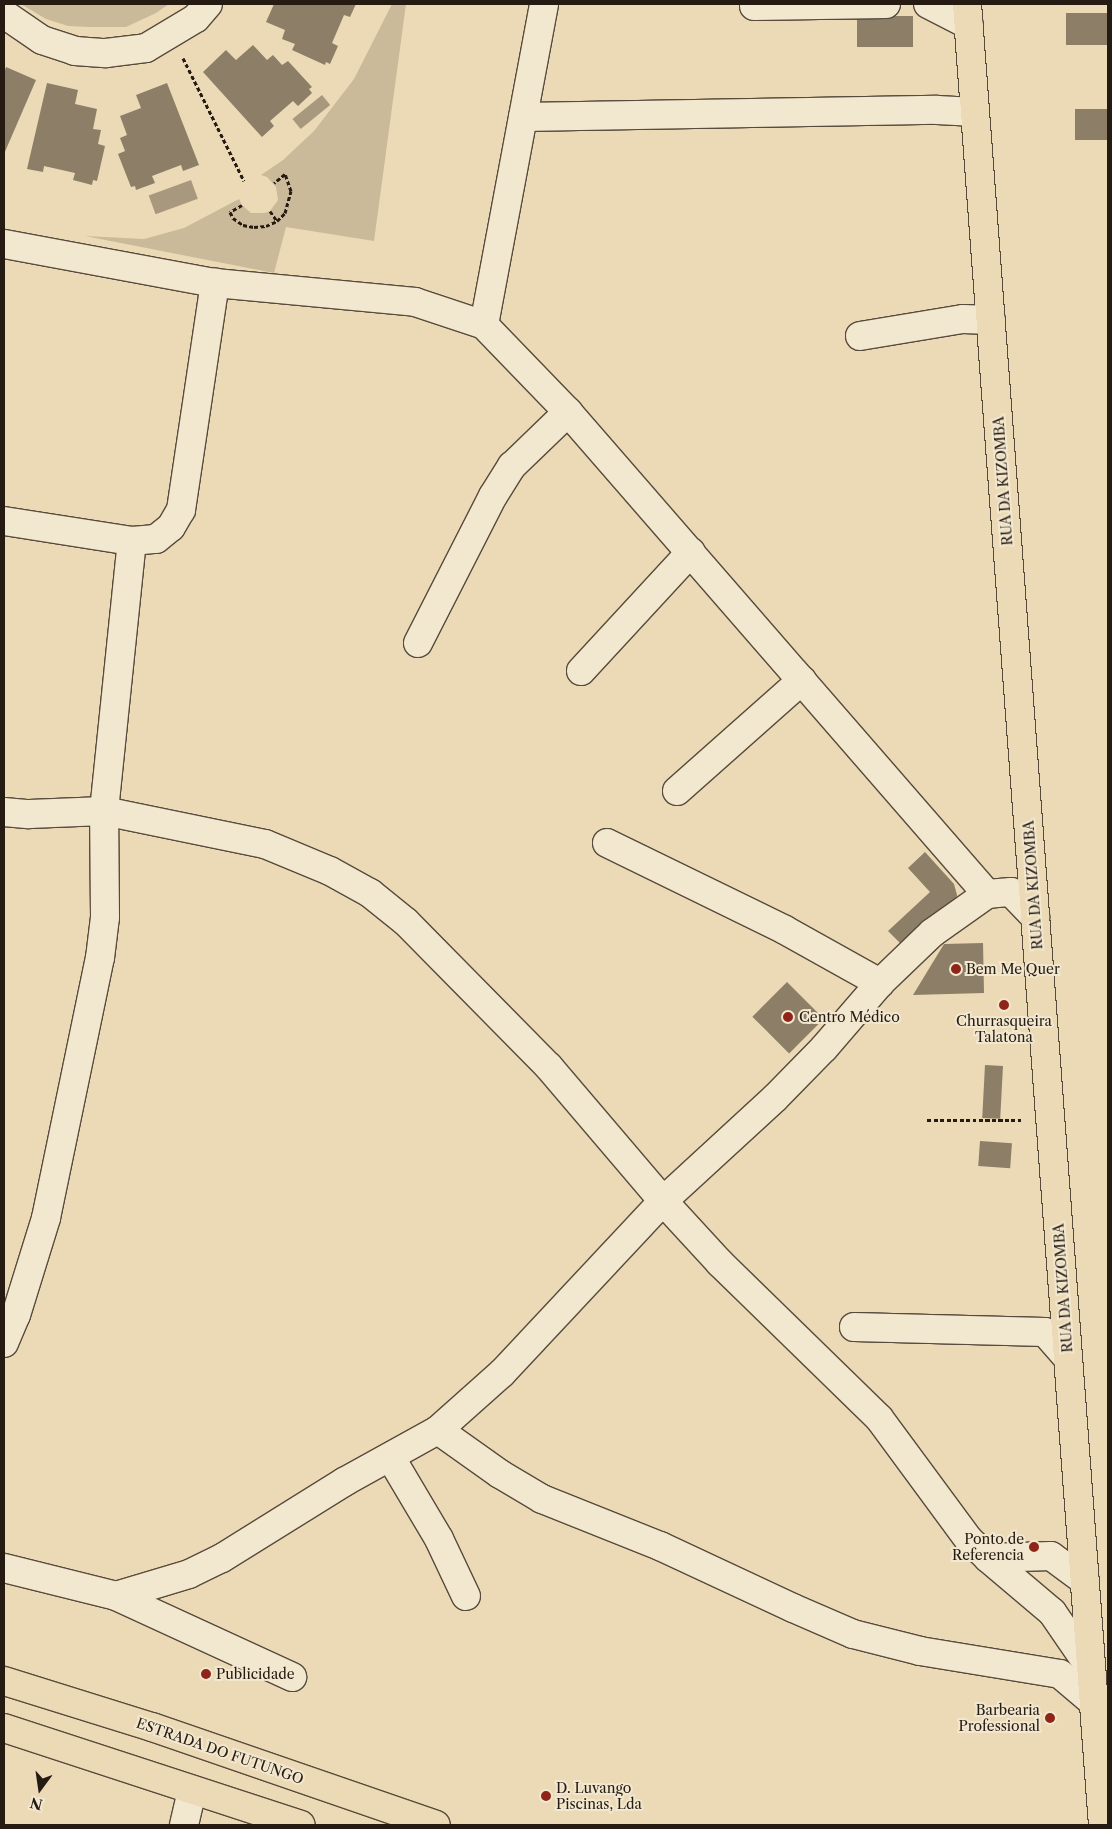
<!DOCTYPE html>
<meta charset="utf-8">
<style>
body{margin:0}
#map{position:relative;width:1112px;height:1829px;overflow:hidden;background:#ebdab5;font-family:"Libre Caslon Text",serif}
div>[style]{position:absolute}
.green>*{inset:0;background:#caba99}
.water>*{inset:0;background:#a8997e;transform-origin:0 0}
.building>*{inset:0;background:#8c7e67;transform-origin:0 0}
.path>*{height:3px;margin-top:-1.5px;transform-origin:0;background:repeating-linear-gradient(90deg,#261b13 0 4px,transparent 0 6.5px)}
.roads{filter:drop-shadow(1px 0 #574b3c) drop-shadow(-1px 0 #574b3c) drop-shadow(0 1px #574b3c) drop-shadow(0 -1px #574b3c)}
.minor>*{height:28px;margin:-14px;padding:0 14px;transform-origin:14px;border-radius:14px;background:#f2e7cf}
.major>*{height:28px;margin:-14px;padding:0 14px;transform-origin:14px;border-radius:14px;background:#ebdab5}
.highway>*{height:28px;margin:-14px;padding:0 14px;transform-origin:14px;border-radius:14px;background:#ebdab5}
.dots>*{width:14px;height:14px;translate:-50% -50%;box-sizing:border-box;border:2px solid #f2e7cf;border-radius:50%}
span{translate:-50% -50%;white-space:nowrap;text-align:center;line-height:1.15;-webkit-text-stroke:4px #f2e7cf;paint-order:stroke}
.street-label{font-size:14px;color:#261b13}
.poi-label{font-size:14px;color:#261b13}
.left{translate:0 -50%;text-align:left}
.right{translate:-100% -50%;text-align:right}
.frame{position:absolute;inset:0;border:5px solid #261b13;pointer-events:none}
.north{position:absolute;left:15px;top:1764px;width:50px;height:50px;-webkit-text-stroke:4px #f2e7cf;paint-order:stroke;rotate:194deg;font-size:14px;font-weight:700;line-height:20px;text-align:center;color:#261b13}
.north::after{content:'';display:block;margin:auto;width:18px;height:22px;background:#261b13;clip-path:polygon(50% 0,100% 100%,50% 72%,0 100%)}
</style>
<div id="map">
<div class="green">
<div style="clip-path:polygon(21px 4px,169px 4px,156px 13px,126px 27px,89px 27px,68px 26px,46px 19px)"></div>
<div style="clip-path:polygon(392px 4px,406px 4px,374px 241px,286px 227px,274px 273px,85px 236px,144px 239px,184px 228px,239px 199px,242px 205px,251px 213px,264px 213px,270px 211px,278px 200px,276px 187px,267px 177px,261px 175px,283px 160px,314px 131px,354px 79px)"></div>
</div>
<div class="water">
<div style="left:322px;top:95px;width:13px;height:38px;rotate:51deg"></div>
<div style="left:191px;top:180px;width:20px;height:45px;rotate:70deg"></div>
</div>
<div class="building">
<div style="clip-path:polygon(274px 4px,356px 4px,350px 17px,344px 15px,332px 43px,338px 46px,330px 64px,326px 62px,325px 65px,292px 50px,295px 44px,282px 39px,285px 30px,266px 22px)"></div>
<div style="left:1108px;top:13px;width:32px;height:42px;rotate:90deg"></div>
<div style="left:913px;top:16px;width:31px;height:56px;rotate:90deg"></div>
<div style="clip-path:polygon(253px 45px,267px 60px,273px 55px,282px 65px,288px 61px,312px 87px,309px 89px,312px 93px,298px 106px,293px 101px,270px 121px,274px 126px,262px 137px,203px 72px,226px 50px,236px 60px)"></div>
<div style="clip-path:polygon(6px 67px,36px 80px,4px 154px,4px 73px)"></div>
<div style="clip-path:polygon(47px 83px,78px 90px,75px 104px,97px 109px,93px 129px,101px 130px,98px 144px,105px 146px,97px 181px,93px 180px,92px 185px,73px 180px,75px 173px,44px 166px,43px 172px,27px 169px)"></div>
<div style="clip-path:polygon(167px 83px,199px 165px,183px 171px,181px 165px,152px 176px,155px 183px,136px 190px,135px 186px,131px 187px,118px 154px,125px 151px,120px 138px,127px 135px,120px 116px,141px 108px,136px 95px)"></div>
<div style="left:1108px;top:109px;width:31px;height:33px;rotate:90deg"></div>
<div style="clip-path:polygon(925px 852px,954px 884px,957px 895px,956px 900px,905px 948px,888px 931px,930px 892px,908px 868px)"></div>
<div style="clip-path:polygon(983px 943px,984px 993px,913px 995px,944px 944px)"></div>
<div style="left:787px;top:982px;width:52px;height:49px;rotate:45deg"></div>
<div style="left:985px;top:1065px;width:18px;height:53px;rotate:3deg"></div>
<div style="left:980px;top:1141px;width:32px;height:25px;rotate:4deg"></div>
</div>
<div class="path">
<div style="left:183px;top:58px;width:137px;rotate:63.6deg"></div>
<div style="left:242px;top:205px;width:14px;rotate:150deg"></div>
<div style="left:230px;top:212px;width:7px;rotate:63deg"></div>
<div style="left:233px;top:218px;width:12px;rotate:35deg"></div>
<div style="left:243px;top:225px;width:11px;rotate:10deg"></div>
<div style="left:254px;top:227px;width:12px;rotate:-5deg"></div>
<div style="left:266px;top:226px;width:12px;rotate:-24deg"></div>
<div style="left:277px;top:221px;width:11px;rotate:-45deg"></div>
<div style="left:285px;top:213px;width:23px;rotate:-75deg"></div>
<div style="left:291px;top:191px;width:18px;rotate:-109deg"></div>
<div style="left:285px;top:174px;width:14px;rotate:141deg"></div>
<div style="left:270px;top:211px;width:12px;rotate:55deg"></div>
<div style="left:927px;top:1120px;width:94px"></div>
</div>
<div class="roads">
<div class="minor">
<div style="left:928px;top:4px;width:46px;rotate:27.1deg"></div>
<div style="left:754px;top:6px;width:132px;rotate:-0.9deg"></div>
<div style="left:4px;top:14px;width:46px;rotate:34.4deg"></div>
<div style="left:42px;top:40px;width:35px;rotate:18deg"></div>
<div style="left:75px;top:51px;width:31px;rotate:4deg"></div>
<div style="left:106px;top:53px;width:40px;rotate:-7.1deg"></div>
<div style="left:146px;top:48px;width:58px;rotate:-31deg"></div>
<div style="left:196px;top:18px;width:18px;rotate:-49deg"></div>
<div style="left:523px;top:117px;width:414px;rotate:-1deg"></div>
<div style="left:937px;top:110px;width:38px;rotate:3deg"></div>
<div style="left:4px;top:244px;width:215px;rotate:10.5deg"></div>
<div style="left:215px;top:283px;width:201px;rotate:5.4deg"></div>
<div style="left:415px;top:302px;width:73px;rotate:18.4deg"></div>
<div style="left:484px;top:325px;width:121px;rotate:46deg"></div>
<div style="left:568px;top:412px;width:639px;rotate:49deg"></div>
<div style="left:484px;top:325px;width:327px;rotate:-79.4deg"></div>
<div style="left:860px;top:336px;width:104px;rotate:-9.4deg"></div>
<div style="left:963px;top:319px;width:28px;rotate:2deg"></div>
<div style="left:4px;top:521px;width:130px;rotate:8.9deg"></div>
<div style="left:132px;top:541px;width:24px;rotate:-5deg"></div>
<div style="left:156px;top:539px;width:19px;rotate:-39deg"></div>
<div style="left:171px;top:527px;width:20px;rotate:-60deg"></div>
<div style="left:181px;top:510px;width:230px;rotate:-81.5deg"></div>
<div style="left:418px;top:643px;width:165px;rotate:-63deg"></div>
<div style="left:493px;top:496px;width:36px;rotate:-58deg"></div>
<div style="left:512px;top:466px;width:78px;rotate:-44deg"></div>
<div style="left:581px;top:671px;width:162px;rotate:-47.3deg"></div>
<div style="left:677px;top:791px;width:167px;rotate:-41.6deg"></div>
<div style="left:4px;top:812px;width:25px;rotate:5deg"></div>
<div style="left:29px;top:814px;width:75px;rotate:-2.3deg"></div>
<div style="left:104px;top:811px;width:164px;rotate:11.6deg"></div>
<div style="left:265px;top:844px;width:70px;rotate:22.6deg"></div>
<div style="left:330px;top:871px;width:46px;rotate:28.8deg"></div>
<div style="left:370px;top:893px;width:46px;rotate:38.9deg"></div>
<div style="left:406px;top:922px;width:204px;rotate:45.4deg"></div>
<div style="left:549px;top:1067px;width:176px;rotate:49.6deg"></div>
<div style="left:663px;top:1201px;width:84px;rotate:47.4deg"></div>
<div style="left:720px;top:1263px;width:222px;rotate:44.3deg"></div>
<div style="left:879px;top:1418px;width:152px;rotate:53.6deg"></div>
<div style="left:969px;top:1540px;width:26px;rotate:43deg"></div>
<div style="left:988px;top:1558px;width:84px;rotate:40.2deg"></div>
<div style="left:1052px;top:1612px;width:69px;rotate:55.6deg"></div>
<div style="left:607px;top:843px;width:198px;rotate:26deg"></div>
<div style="left:785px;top:930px;width:109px;rotate:29.2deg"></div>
<div style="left:854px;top:1327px;width:191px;rotate:1.5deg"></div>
<div style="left:1045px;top:1332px;width:35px;rotate:49deg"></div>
<div style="left:4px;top:1343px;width:30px;rotate:-67deg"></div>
<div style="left:16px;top:1315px;width:102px;rotate:-72.8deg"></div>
<div style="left:46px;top:1218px;width:266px;rotate:-78.3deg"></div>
<div style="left:100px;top:958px;width:41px;rotate:-83deg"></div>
<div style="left:105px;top:917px;width:106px;rotate:-90.5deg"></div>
<div style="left:104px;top:811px;width:271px;rotate:-84.1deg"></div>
<div style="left:438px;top:1430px;width:76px;rotate:35.4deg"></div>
<div style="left:500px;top:1474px;width:49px;rotate:30.8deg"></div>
<div style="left:542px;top:1499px;width:127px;rotate:21.7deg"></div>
<div style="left:660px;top:1546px;width:147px;rotate:25deg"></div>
<div style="left:793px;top:1608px;width:65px;rotate:23.4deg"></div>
<div style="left:853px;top:1634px;width:69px;rotate:14.2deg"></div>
<div style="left:920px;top:1651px;width:142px;rotate:9.3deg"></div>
<div style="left:1060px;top:1674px;width:45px;rotate:40.5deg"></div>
<div style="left:391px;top:1458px;width:94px;rotate:59.3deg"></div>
<div style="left:439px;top:1539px;width:63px;rotate:64.7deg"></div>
<div style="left:988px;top:1558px;width:63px;rotate:-1.8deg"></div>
<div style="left:1051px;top:1556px;width:42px;rotate:36.3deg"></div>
<div style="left:4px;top:1568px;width:115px;rotate:14deg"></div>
<div style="left:116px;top:1596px;width:194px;rotate:24.7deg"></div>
<div style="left:116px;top:1596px;width:76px;rotate:-16.8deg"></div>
<div style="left:189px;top:1574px;width:37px;rotate:-26deg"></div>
<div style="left:222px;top:1558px;width:144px;rotate:-31.9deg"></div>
<div style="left:344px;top:1482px;width:107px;rotate:-29deg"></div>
<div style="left:438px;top:1430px;width:86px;rotate:-41.7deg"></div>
<div style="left:502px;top:1373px;width:236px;rotate:-46.9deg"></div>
<div style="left:663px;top:1201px;width:152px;rotate:-42.6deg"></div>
<div style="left:775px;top:1098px;width:70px;rotate:-45.6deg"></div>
<div style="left:824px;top:1048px;width:86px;rotate:-49.3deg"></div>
<div style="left:880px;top:983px;width:72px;rotate:-43.9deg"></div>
<div style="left:932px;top:933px;width:67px;rotate:-35.3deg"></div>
<div style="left:987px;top:894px;width:24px;rotate:-5deg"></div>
<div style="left:1011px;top:892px;width:35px;rotate:46deg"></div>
<div style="left:184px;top:1825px;width:36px;rotate:-77deg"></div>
</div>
<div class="major">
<div style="left:967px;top:4px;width:1826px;rotate:85.73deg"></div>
</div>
<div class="highway">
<div style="left:4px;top:1681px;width:155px;rotate:17.3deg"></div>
<div style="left:152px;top:1727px;width:300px;rotate:19deg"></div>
<div style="left:4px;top:1728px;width:312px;rotate:18.1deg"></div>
</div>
</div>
<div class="dots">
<div style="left:956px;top:969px;background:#8f2418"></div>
<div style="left:1004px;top:1005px;background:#8f2418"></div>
<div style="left:788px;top:1017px;background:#8f2418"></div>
<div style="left:1034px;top:1547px;background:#8f2418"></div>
<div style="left:206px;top:1674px;background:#8f2418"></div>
<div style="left:1050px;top:1718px;background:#8f2418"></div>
<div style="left:546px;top:1796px;background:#8f2418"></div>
</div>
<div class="street-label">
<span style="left:1003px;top:481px;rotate:-94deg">RUA DA KIZOMBA</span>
<span style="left:1033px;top:885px;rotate:-94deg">RUA DA KIZOMBA</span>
<span style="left:1063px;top:1288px;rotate:-94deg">RUA DA KIZOMBA</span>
<span style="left:220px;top:1751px;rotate:19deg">ESTRADA DO FUTUNGO</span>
</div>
<div class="poi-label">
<span class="left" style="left:966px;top:969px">Bem Me Quer</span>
<span class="left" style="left:799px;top:1017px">Centro Médico</span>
<span style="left:1004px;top:1029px">Churrasqueira<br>Talatona</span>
<span class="right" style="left:1024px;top:1547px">Ponto de<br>Referencia</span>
<span class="left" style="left:216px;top:1674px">Publicidade</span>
<span class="right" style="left:1040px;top:1718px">Barbearia<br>Professional</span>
<span class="left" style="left:556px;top:1796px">D. Luvango<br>Piscinas, Lda</span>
</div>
<div class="frame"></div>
<div class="north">N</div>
</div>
